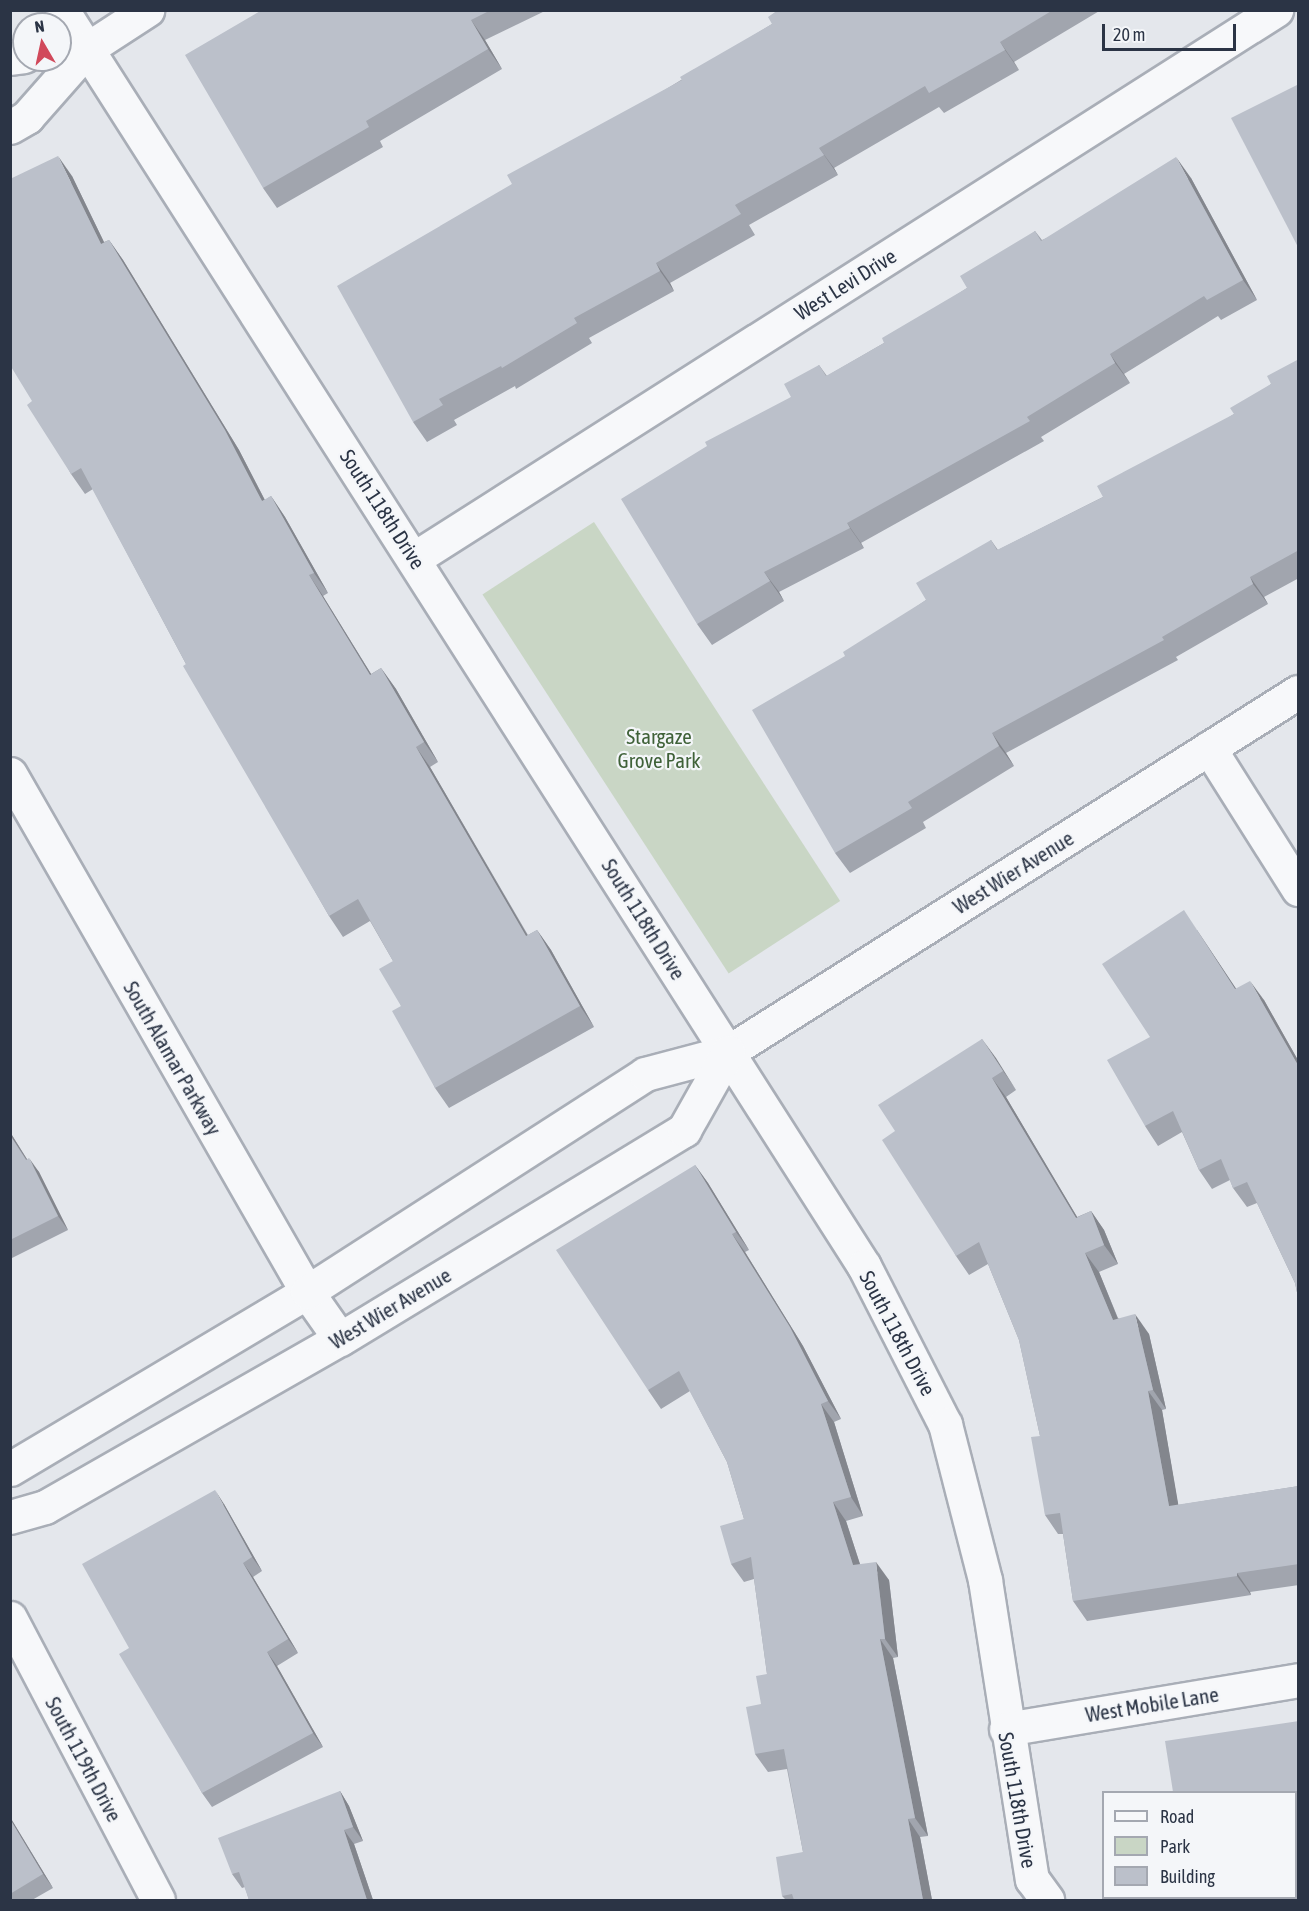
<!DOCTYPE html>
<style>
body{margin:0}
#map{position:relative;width:1309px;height:1911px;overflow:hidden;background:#e4e7ec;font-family:"Asap Condensed",sans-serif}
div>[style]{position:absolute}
.green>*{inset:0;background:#c9d6c5;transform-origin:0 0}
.roads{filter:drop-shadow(2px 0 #a9aeb7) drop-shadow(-2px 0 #a9aeb7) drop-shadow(0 2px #a9aeb7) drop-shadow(0 -2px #a9aeb7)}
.minor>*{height:33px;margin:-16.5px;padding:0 16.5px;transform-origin:16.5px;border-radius:16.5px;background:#f7f8fa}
.wall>*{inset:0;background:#a1a5ae}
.shaded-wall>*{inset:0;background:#83868d}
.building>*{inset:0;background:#bbc0ca}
span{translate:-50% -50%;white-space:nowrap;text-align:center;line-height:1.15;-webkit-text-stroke:4.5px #f4f6f9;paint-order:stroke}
.street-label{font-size:21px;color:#2b3445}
.park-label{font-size:21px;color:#3f6138}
.frame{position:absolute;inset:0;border:12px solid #2b3445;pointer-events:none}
.legend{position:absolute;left:1102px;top:1791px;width:195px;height:108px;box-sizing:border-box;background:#f4f6f9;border:2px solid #a4a8b1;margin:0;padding:8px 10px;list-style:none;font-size:18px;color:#2b3445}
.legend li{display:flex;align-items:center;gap:12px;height:30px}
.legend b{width:30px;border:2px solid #a4a8b1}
.north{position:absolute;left:12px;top:12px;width:60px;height:60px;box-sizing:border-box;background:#f4f6f9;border:2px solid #a4a8b1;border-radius:50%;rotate:351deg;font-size:16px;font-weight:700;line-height:24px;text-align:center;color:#2b3445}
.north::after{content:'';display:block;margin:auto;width:21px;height:27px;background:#d1495b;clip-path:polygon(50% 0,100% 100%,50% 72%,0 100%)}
.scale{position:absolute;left:1102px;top:24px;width:134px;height:27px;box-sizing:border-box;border:3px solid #2b3445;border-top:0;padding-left:8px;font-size:18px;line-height:21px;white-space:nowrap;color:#2b3445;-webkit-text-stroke:4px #f4f6f9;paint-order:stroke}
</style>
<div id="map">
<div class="green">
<div style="left:594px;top:522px;width:452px;height:133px;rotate:57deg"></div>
</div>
<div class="roads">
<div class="minor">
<div style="left:62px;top:10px;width:1490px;rotate:57.44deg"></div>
<div style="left:864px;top:1266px;width:178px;rotate:62.9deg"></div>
<div style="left:945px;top:1424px;width:161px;rotate:75.6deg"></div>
<div style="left:985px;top:1580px;width:303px;rotate:81.1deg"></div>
<div style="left:1032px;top:1879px;width:26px;rotate:54deg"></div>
<div style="left:10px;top:58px;width:14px;rotate:-8deg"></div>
<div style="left:10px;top:127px;width:20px;rotate:-30deg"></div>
<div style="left:27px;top:117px;width:91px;rotate:-48.6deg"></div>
<div style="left:87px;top:49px;width:72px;rotate:-33deg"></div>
<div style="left:415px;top:558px;width:1021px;rotate:-32.48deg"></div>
<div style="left:1209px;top:748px;width:167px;rotate:57.7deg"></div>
<div style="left:10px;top:774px;width:597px;rotate:60.17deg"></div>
<div style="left:307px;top:1292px;width:57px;rotate:54.9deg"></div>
<div style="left:10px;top:1469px;width:346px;rotate:-30.8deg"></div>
<div style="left:307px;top:1292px;width:402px;rotate:-32.8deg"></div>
<div style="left:645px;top:1074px;width:86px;rotate:-14.8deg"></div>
<div style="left:728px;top:1052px;width:674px;rotate:-32.28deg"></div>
<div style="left:10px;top:1517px;width:36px;rotate:-16deg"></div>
<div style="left:45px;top:1507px;width:339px;rotate:-29.7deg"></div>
<div style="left:340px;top:1339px;width:403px;rotate:-31.3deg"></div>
<div style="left:684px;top:1130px;width:90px;rotate:-60.6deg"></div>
<div style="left:10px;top:1618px;width:318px;rotate:62.3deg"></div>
<div style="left:1006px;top:1729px;width:296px;rotate:-9.5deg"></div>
</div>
</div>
<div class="wall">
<div style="clip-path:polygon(262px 10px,547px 10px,485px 40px,502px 69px,380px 141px,383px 147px,277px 208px,263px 188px)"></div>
<div style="clip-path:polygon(778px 10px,1101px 10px,1014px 62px,1019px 70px,944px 113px,939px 107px,834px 168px,838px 175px,749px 225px,755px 235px,670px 283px,674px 291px,589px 338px,592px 343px,516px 389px,515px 386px,454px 420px,457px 425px,427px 442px,413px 422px,512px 184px,772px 24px)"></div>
<div style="clip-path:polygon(72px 176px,104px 242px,109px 240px,123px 260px,239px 450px,265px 500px,271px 496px,285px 517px,328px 593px,323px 596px,371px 674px,381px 668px,396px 689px,438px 762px,430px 767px,528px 935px,537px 930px,551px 950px,594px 1027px,449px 1108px,435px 1088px,401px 1006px,393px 961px,370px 921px,343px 937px,329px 916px,186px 664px,93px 489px,85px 494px,71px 474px,32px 401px)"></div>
<div style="clip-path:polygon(1191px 178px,1257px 300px,1221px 320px,1218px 316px,1124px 374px,1130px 383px,1041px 437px,1044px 441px,861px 543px,864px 548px,779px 592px,784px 601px,712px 645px,697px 624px,791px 397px,819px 365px,827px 376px,884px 343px,967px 288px,1035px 231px,1042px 240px)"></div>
<div style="clip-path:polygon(1299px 359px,1299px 578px,1264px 597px,1268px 604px,1176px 657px,1178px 660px,1006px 753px,1014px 766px,923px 822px,926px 828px,850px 873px,835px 853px,845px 656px,926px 600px,991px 540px,998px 550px,1103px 497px,1234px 414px,1271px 384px)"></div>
<div style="clip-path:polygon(1197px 930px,1236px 989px,1264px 1000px,1299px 1062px,1299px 1302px,1295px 1283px,1257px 1203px,1247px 1207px,1233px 1188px,1230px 1180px,1212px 1189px,1199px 1170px,1182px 1132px,1158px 1146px,1145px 1126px,1150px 1037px)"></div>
<div style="clip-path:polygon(982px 1039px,1016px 1090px,1006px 1097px,1077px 1217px,1091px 1211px,1104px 1230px,1118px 1264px,1099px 1272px,1118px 1318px,1149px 1334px,1166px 1409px,1162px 1410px,1178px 1505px,1299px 1486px,1299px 1585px,1250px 1592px,1251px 1595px,1087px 1621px,1073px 1601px,1063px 1534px,1058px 1534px,1045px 1515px,1040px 1436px,1019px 1340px,988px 1264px,969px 1275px,956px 1256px,895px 1131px)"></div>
<div style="clip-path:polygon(10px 1132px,27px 1159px,39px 1172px,68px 1230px,10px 1259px)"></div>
<div style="clip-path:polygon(695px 1165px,708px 1183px,749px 1250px,745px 1252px,803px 1346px,841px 1419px,834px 1422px,863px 1516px,846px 1521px,860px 1564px,889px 1580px,898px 1657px,893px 1658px,928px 1836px,920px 1837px,932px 1900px,786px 1900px,782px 1896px,803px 1852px,787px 1769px,768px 1772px,755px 1754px,761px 1704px,767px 1674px,754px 1579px,744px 1582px,731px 1564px,744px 1519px,727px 1462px,690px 1391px,661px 1409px,648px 1390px)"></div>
<div style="clip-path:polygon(224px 1504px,262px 1571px,253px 1577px,298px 1653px,277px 1666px,323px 1747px,212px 1807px,202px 1793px,129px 1648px)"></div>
<div style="clip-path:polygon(340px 1791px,349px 1806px,363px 1841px,354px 1844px,373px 1900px,249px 1900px,245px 1887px,242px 1888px,232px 1874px)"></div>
<div style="clip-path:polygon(10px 1817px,53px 1888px,32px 1900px,10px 1900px)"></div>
</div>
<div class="shaded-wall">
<div style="clip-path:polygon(471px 20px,485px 40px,502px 69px,488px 49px)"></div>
<div style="clip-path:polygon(1000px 42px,1014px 62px,1019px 70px,1005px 50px)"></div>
<div style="clip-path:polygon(819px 148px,834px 168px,838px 175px,824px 155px)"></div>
<div style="clip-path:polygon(58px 156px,72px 176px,115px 265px,101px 244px)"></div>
<div style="clip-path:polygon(1176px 157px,1191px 178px,1257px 300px,1243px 280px)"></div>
<div style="clip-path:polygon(109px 240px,123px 260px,239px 450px,276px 522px,262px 501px)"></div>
<div style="clip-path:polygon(656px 263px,670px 283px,674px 291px,660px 271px)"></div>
<div style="clip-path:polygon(1110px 354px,1124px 374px,1130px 383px,1115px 363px)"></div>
<div style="clip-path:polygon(271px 496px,285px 517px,328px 593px,314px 573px)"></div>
<div style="clip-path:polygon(847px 523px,861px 543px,864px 548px,850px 528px)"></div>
<div style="clip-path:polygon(764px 572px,779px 592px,784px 601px,770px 581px)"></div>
<div style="clip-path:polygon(309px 575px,323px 596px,384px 695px,370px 675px)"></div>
<div style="clip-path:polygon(1250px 577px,1264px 597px,1268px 604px,1253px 584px)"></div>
<div style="clip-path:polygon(381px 668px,396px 689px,438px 762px,424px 742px)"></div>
<div style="clip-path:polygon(992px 733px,1006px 753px,1014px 766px,999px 746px)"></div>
<div style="clip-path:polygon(416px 747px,430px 767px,540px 957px,526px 936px)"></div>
<div style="clip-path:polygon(1184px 910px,1197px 930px,1249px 1008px,1235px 989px)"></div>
<div style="clip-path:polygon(537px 930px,551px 950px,594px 1027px,580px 1006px)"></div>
<div style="clip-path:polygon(1250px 981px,1264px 1000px,1299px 1062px,1299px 1067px)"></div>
<div style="clip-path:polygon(982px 1039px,996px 1058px,1016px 1090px,1003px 1071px)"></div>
<div style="clip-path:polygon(992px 1078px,1006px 1097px,1089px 1237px,1076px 1218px)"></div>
<div style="clip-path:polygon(10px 1132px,36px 1174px,10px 1135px)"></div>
<div style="clip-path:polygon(29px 1158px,39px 1172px,68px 1230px,58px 1216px)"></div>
<div style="clip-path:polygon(695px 1165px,708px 1183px,749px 1250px,736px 1232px)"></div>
<div style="clip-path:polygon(1091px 1211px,1104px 1230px,1118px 1264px,1104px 1245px)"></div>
<div style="clip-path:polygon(732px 1234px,745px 1252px,803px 1346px,841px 1419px,828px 1401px)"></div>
<div style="clip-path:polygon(1085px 1253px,1099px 1272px,1126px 1339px,1113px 1320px)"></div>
<div style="clip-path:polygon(1135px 1314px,1149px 1334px,1166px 1409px,1153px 1390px)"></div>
<div style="clip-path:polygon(1148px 1391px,1162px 1410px,1182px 1526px,1169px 1506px)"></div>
<div style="clip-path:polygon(821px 1404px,834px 1422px,863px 1516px,851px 1497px)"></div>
<div style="clip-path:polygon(215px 1490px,224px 1504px,262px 1571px,252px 1557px)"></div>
<div style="clip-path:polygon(833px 1502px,846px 1521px,866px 1583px,853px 1565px)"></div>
<div style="clip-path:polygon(876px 1562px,889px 1580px,898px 1657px,885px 1639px)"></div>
<div style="clip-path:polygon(243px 1563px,253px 1577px,298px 1653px,288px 1639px)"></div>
<div style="clip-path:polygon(1237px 1573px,1250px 1592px,1251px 1595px,1237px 1576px)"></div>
<div style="clip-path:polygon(880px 1639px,893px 1658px,928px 1836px,915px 1818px)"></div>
<div style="clip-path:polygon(267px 1652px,277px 1666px,323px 1747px,313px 1733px)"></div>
<div style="clip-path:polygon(340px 1791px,349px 1806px,363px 1841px,353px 1827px)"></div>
<div style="clip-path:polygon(10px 1817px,53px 1888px,43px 1874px,10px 1819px)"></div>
<div style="clip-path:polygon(908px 1819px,920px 1837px,932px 1900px,923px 1900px)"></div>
<div style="clip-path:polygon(344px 1830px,354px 1844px,373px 1900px,367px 1900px)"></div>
</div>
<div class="building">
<div style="clip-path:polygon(262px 10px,491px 10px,471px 20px,488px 49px,366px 121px,369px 127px,263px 188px,185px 55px)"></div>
<div style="clip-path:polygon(778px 10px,1053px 10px,1000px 42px,1005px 50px,929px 93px,925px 86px,819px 148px,824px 155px,735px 205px,741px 214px,656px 263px,660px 271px,574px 318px,577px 323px,502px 368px,501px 366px,439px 399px,443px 405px,413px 422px,337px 286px,512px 184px,507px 175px,682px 80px,680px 77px,772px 24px,768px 17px)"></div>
<div style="clip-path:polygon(1299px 84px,1299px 249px,1231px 118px)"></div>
<div style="clip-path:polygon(58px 156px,101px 244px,109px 240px,225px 430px,262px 501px,271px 496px,314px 573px,309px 575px,370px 675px,381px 668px,424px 742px,416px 747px,526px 936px,537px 930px,580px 1006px,435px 1088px,392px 1011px,401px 1006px,379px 969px,393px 961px,358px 899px,329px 916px,183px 666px,186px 664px,81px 468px,71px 474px,27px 405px,32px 401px,10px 365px,10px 179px)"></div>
<div style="clip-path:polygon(1176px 157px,1243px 280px,1207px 300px,1204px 296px,1110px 354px,1115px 363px,1027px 417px,1030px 421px,847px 523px,850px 528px,764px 572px,770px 581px,697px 624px,621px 499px,707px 446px,705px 442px,791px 397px,784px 384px,819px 365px,826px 376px,884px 343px,882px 338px,967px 288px,960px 276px,1035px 231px,1041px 241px)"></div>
<div style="clip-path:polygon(1299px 359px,1299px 550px,1250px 577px,1253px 584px,1162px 637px,1164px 640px,992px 733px,999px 746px,908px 802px,912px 808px,835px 853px,752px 710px,845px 656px,843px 652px,926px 600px,916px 583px,991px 540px,997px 550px,1103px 497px,1097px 486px,1234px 414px,1230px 408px,1271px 384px,1267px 376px)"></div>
<div style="clip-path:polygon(1184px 910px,1235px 989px,1250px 981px,1299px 1067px,1299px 1302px,1295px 1283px,1247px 1182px,1233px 1188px,1221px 1159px,1199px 1170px,1173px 1111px,1145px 1126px,1107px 1060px,1150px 1037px,1102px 964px)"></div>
<div style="clip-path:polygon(982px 1039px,1003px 1071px,992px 1078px,1076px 1218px,1091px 1211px,1104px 1245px,1085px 1253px,1113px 1320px,1135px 1314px,1153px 1390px,1148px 1391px,1169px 1506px,1299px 1486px,1299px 1564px,1237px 1573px,1237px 1576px,1073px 1601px,1060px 1513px,1045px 1515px,1031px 1437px,1040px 1436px,1019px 1340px,979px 1242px,956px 1256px,882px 1140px,895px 1131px,878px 1105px)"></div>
<div style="clip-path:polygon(10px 1135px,26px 1160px,29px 1158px,58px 1216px,10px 1240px)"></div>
<div style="clip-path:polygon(695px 1165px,736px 1232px,732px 1234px,790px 1327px,828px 1401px,821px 1404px,851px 1497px,833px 1502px,853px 1565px,876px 1562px,885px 1639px,880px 1639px,915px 1818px,908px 1819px,923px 1900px,794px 1900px,792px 1894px,782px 1896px,776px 1857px,803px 1852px,784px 1749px,755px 1754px,746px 1707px,761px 1704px,756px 1676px,767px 1674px,751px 1557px,731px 1564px,720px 1526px,744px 1519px,727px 1462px,679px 1371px,648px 1390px,556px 1250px)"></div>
<div style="clip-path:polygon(215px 1490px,252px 1557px,243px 1563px,288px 1639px,267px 1652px,313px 1733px,202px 1793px,119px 1654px,129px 1648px,82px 1564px)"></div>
<div style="clip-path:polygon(1299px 1721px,1299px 1900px,1223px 1900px,1223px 1898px,1296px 1898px,1296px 1792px,1173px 1792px,1165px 1741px)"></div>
<div style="clip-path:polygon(340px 1791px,353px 1827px,344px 1830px,367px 1900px,249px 1900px,239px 1872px,232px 1874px,218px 1838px)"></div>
<div style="clip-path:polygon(10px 1819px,43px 1874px,10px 1894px)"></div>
</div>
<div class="street-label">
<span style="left:845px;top:284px;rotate:-32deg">West Levi Drive</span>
<span style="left:383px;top:509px;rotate:57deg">South 118th Drive</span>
<span style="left:1013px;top:872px;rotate:-32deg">West Wier Avenue</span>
<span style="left:644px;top:919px;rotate:58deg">South 118th Drive</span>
<span style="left:173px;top:1058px;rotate:60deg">South Alamar Parkway</span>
<span style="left:390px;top:1308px;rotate:-31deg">West Wier Avenue</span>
<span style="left:898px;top:1333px;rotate:62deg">South 118th Drive</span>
<span style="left:1152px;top:1704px;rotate:-9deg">West Mobile Lane</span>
<span style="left:84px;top:1759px;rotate:62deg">South 119th Drive</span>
<span style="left:1018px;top:1800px;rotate:80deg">South 118th Drive</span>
</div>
<div class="park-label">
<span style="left:659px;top:748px">Stargaze<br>Grove Park</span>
</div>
<div class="frame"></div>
<ul class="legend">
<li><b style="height:8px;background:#f7f8fa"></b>Road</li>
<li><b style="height:16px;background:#c9d6c5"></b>Park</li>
<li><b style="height:16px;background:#bbc0ca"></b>Building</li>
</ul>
<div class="north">N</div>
<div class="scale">20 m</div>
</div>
